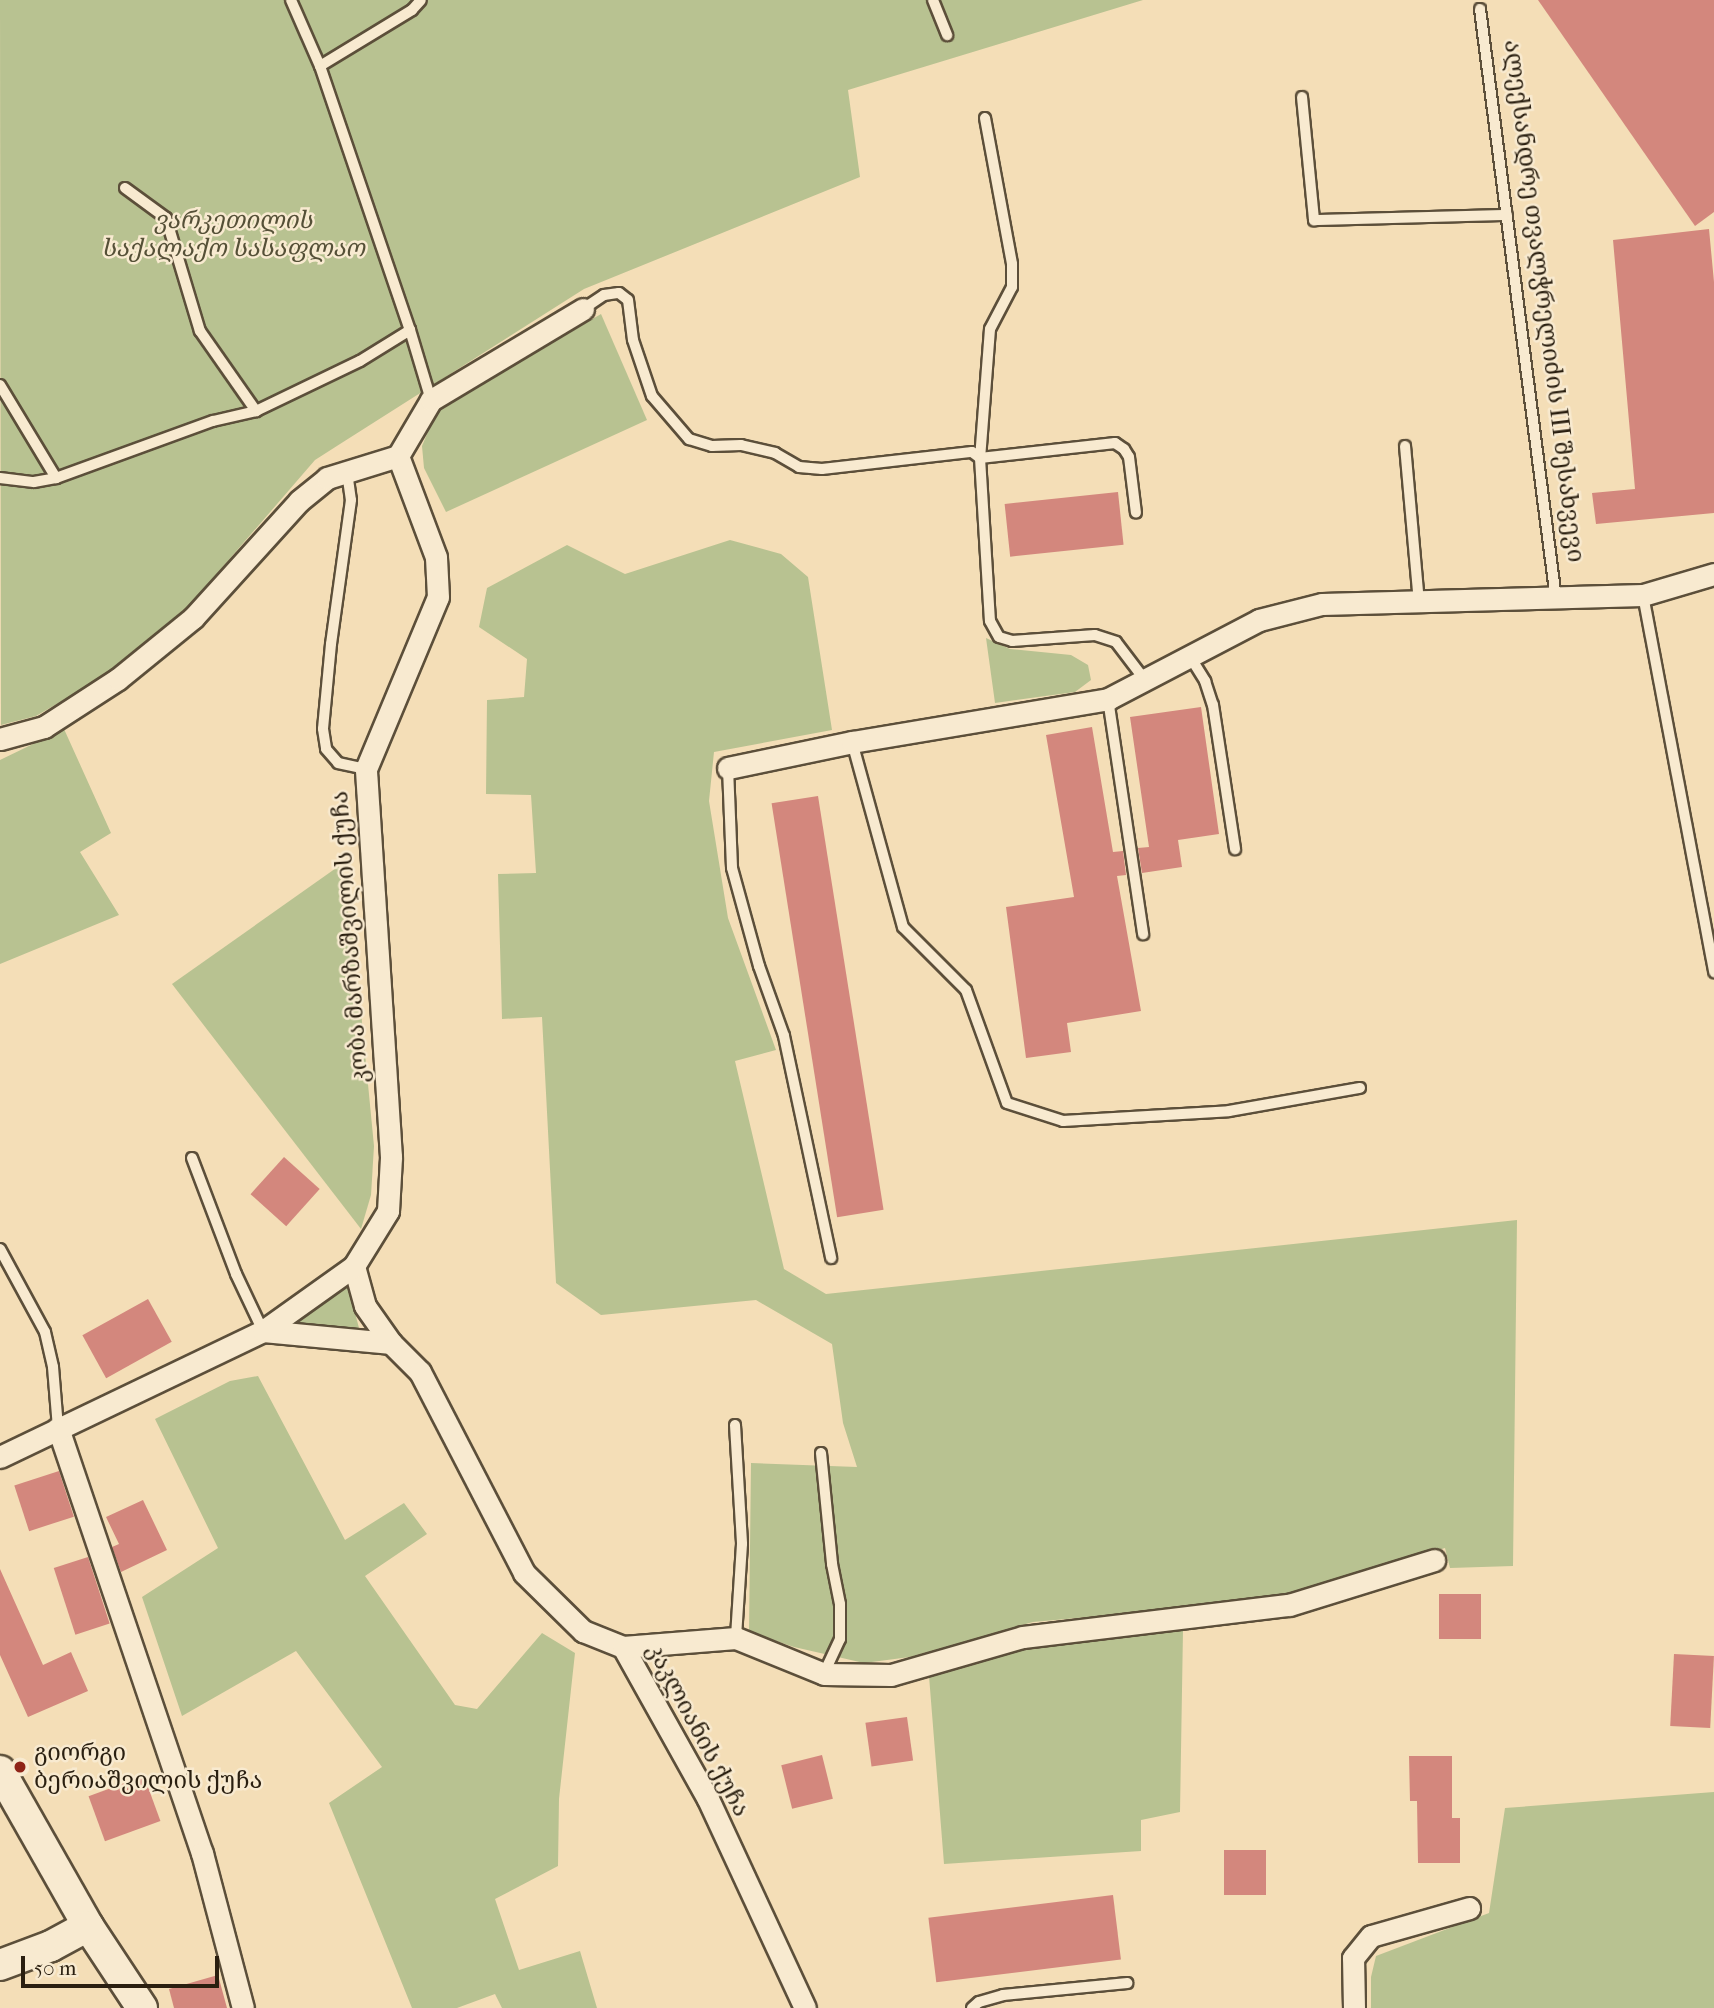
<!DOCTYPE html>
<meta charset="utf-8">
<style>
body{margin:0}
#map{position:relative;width:1714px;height:2008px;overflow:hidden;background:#f4deb7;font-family:"IM FELL French Canon","Noto Serif Georgian",serif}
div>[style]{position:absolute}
.green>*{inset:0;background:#b8c291}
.building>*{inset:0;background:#d3877d;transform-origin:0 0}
.roads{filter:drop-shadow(2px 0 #5c4f3a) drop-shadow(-2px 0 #5c4f3a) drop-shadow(0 2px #5c4f3a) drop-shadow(0 -2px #5c4f3a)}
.lane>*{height:10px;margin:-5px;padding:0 5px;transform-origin:5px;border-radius:5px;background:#f8ead0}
.street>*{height:21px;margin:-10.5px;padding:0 10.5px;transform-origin:10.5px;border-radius:10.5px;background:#f8ead0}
.secondary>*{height:30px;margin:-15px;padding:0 15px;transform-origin:15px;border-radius:15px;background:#f8ead0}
.dots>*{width:19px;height:19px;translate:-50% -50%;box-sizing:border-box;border:4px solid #f8ead0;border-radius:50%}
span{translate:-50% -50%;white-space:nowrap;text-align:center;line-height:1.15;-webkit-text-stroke:5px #f8ead0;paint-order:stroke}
.park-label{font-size:24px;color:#555037;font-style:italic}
.street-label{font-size:24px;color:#2a1f10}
.poi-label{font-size:24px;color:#2a1f10}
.left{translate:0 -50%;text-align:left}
.scale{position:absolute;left:21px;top:1956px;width:198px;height:32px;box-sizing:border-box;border:4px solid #2a1f10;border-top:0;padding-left:9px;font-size:21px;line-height:24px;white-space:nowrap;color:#2a1f10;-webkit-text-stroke:5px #f8ead0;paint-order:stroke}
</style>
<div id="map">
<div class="green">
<div style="clip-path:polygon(0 0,1143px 0,848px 90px,860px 177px,584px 289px,340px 444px,315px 460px,189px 606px,115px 670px,36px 716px,1px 725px)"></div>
<div style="clip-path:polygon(601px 314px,647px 420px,446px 512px,424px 468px,422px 446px,437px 410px)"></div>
<div style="clip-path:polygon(730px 540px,781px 554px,808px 577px,832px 730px,714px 752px,709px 801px,728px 918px,776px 1050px,735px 1061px,784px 1269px,826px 1294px,1517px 1220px,1513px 1566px,1450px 1568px,1445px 1548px,1283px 1595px,1177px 1609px,1033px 1622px,910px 1657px,864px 1663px,794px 1647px,749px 1632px,751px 1463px,857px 1467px,843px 1423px,832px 1344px,756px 1300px,601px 1315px,556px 1283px,542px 1017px,502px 1019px,498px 874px,536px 873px,531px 795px,486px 794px,487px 700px,524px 697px,527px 659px,479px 627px,487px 588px,567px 545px,625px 574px)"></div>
<div style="clip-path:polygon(986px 638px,1010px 649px,1071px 655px,1088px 665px,1091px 680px,1075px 692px,995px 703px)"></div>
<div style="clip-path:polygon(64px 729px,111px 833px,80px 852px,119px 915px,0 964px,0 760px)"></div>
<div style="clip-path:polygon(339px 866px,355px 950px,374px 1146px,371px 1195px,361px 1229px,172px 984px)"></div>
<div style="clip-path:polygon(348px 1286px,359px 1328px,295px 1323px)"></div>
<div style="clip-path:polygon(258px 1376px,345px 1540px,404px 1503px,427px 1534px,365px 1576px,455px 1705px,477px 1709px,542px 1633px,575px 1653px,559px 1799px,558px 1866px,495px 1899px,519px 1970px,580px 1951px,597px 2008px,502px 2008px,495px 1994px,457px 2008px,412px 2008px,329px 1803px,382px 1767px,296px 1651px,182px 1716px,142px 1597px,218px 1548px,155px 1419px,230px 1381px)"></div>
<div style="clip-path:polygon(1183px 1630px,1180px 1812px,1141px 1820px,1141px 1851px,944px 1864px,929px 1676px,1019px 1647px)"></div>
<div style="clip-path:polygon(1714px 1792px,1714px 2008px,1371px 2008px,1371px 1977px,1376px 1956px,1489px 1913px,1505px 1808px)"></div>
</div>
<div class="building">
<div style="clip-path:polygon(1538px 0,1714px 0,1714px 212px,1695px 226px)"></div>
<div style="clip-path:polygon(1709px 229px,1714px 282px,1714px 513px,1596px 524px,1592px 493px,1635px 489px,1613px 240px)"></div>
<div style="left:1118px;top:492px;width:53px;height:114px;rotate:84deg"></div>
<div style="clip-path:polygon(1201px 707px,1219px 834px,1178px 840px,1182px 867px,1142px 873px,1138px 848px,1149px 847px,1130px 717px)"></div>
<div style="clip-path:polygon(1092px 727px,1113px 852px,1123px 851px,1126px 875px,1117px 876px,1141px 1011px,1067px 1023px,1071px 1052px,1026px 1058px,1006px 907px,1074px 897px,1046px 735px)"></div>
<div style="left:818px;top:796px;width:419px;height:47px;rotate:81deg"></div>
<div style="left:284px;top:1157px;width:48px;height:50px;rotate:42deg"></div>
<div style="left:148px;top:1299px;width:49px;height:75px;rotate:61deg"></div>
<div style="left:59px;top:1471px;width:48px;height:47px;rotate:72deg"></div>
<div style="clip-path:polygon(143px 1500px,167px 1550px,121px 1572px,112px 1547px,119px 1544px,106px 1517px)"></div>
<div style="left:88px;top:1557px;width:70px;height:36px;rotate:72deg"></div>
<div style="clip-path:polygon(0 1569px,43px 1665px,71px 1652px,88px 1691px,28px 1717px,0 1655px)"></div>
<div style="left:1439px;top:1594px;width:42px;height:45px"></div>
<div style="left:1674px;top:1654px;width:40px;height:72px;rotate:3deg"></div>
<div style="left:907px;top:1717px;width:44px;height:42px;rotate:82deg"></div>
<div style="left:822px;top:1755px;width:45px;height:42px;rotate:76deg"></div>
<div style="clip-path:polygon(1409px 1756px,1452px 1756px,1452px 1818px,1460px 1818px,1460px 1863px,1418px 1863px,1417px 1801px,1410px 1801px)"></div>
<div style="left:144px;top:1776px;width:48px;height:59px;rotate:70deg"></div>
<div style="left:1266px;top:1850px;width:45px;height:42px;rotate:90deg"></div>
<div style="left:1113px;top:1895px;width:65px;height:186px;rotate:83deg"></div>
<div style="clip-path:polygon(218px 1975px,227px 2008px,174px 2008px,169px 1989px)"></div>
</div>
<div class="roads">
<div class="lane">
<div style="left:291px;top:0;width:72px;rotate:66.3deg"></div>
<div style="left:320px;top:66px;width:279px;rotate:71.2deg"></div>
<div style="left:410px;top:330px;width:73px;rotate:73.3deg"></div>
<div style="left:933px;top:0;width:38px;rotate:68deg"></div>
<div style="left:1480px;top:9px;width:595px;rotate:82.66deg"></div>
<div style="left:320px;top:66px;width:108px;rotate:-31.3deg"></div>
<div style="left:412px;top:10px;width:13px;rotate:-48deg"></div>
<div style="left:1302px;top:97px;width:124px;rotate:84.4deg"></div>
<div style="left:1314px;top:220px;width:193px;rotate:-1.5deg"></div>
<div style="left:985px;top:118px;width:148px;rotate:79.5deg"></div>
<div style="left:1012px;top:264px;width:23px;rotate:90deg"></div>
<div style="left:1012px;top:287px;width:47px;rotate:117.6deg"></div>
<div style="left:990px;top:329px;width:129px;rotate:94.4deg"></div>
<div style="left:980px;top:458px;width:136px;rotate:-6.3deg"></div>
<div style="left:1115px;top:443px;width:11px;rotate:34deg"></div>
<div style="left:1124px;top:449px;width:9px;rotate:58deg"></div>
<div style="left:1129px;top:457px;width:56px;rotate:82.9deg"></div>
<div style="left:125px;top:188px;width:51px;rotate:36.2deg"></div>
<div style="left:166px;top:218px;width:118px;rotate:73.3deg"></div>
<div style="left:200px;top:331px;width:98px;rotate:55deg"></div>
<div style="left:583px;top:309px;width:25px;rotate:-34deg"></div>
<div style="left:604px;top:295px;width:15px;rotate:-8deg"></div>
<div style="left:619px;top:293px;width:11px;rotate:38deg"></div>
<div style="left:628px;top:300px;width:40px;rotate:82.9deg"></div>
<div style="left:633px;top:340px;width:59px;rotate:71.3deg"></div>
<div style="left:652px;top:396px;width:57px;rotate:49.3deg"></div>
<div style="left:689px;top:439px;width:24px;rotate:17deg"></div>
<div style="left:712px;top:446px;width:29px;rotate:-2deg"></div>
<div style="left:741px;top:445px;width:35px;rotate:13deg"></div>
<div style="left:775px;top:453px;width:28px;rotate:30deg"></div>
<div style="left:799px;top:467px;width:23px;rotate:5deg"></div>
<div style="left:822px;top:469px;width:151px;rotate:-6.5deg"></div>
<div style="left:972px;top:452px;width:10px;rotate:37deg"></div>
<div style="left:980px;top:458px;width:163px;rotate:86.5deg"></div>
<div style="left:990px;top:621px;width:18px;rotate:61deg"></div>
<div style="left:999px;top:637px;width:14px;rotate:17deg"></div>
<div style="left:1012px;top:641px;width:83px;rotate:-4.1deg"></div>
<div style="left:1095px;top:635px;width:22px;rotate:18deg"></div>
<div style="left:1116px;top:642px;width:48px;rotate:52.7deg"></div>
<div style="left:0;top:385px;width:109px;rotate:58.9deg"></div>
<div style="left:56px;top:478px;width:167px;rotate:-20deg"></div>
<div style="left:213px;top:421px;width:44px;rotate:-13.1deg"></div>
<div style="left:256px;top:411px;width:115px;rotate:-25.7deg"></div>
<div style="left:360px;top:361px;width:59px;rotate:-31.8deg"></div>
<div style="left:1405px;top:446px;width:157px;rotate:84.9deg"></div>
<div style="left:347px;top:472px;width:28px;rotate:82deg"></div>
<div style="left:351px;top:500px;width:145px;rotate:97.9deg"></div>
<div style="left:331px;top:644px;width:85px;rotate:95.4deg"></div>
<div style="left:323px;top:729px;width:20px;rotate:81deg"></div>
<div style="left:326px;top:749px;width:18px;rotate:49deg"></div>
<div style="left:338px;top:763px;width:29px;rotate:12deg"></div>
<div style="left:0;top:478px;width:34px;rotate:7deg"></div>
<div style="left:34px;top:482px;width:22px;rotate:-10deg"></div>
<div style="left:1643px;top:595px;width:384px;rotate:79.3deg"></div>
<div style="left:1189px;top:655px;width:31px;rotate:58deg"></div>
<div style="left:1205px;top:681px;width:25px;rotate:72deg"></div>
<div style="left:1213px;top:705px;width:146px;rotate:81.3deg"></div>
<div style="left:1108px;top:699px;width:238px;rotate:81.5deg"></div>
<div style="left:852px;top:742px;width:192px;rotate:74.6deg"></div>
<div style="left:903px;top:927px;width:89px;rotate:45deg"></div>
<div style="left:966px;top:990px;width:120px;rotate:70.1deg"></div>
<div style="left:1007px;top:1103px;width:59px;rotate:17.8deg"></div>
<div style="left:1063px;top:1121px;width:166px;rotate:-3.4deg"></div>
<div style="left:1229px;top:1111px;width:133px;rotate:-10deg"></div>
<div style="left:728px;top:768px;width:100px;rotate:87.7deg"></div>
<div style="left:732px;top:868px;width:102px;rotate:74.6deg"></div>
<div style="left:759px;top:966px;width:74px;rotate:70.3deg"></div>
<div style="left:784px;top:1036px;width:227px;rotate:78deg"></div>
<div style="left:192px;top:1158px;width:124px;rotate:69.2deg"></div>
<div style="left:236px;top:1274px;width:63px;rotate:64.7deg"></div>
<div style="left:0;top:1249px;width:94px;rotate:61.5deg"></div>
<div style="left:45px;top:1332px;width:36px;rotate:77deg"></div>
<div style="left:53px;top:1367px;width:61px;rotate:85.3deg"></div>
<div style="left:735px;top:1425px;width:119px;rotate:86.6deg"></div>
<div style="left:742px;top:1544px;width:94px;rotate:93.7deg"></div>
<div style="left:821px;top:1453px;width:112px;rotate:84.3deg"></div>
<div style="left:832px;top:1564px;width:41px;rotate:78.7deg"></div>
<div style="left:840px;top:1604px;width:35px;rotate:90deg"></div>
<div style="left:840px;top:1639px;width:38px;rotate:115deg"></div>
<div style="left:972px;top:2008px;width:9px;rotate:-41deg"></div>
<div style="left:979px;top:2002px;width:25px;rotate:-16deg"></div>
<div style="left:1003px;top:1995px;width:125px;rotate:-5.5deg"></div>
</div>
<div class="street">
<div style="left:0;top:739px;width:46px;rotate:-15.3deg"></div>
<div style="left:44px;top:727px;width:88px;rotate:-33deg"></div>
<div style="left:118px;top:679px;width:97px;rotate:-39.1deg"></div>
<div style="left:193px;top:618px;width:158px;rotate:-47.8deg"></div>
<div style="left:299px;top:501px;width:36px;rotate:-39deg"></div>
<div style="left:327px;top:478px;width:74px;rotate:-17.2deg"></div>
<div style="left:728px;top:768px;width:127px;rotate:-11.8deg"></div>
<div style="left:852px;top:742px;width:260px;rotate:-9.5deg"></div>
<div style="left:1108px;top:699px;width:170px;rotate:-27.6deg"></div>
<div style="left:1259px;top:620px;width:65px;rotate:-14.3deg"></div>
<div style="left:1322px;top:604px;width:321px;rotate:-1.6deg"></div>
<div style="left:1643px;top:595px;width:74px;rotate:-16.5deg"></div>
<div style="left:354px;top:1266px;width:41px;rotate:74.6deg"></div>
<div style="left:365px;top:1306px;width:45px;rotate:54.9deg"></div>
<div style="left:391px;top:1343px;width:41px;rotate:45deg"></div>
<div style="left:420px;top:1372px;width:226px;rotate:62.6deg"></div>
<div style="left:524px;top:1573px;width:83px;rotate:44.5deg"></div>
<div style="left:583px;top:1631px;width:43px;rotate:21.8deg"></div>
<div style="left:623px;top:1647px;width:174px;rotate:60.8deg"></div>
<div style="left:708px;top:1799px;width:230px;rotate:65.1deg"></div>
<div style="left:263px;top:1331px;width:129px;rotate:5.4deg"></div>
<div style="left:58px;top:1428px;width:449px;rotate:71.3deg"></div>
<div style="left:202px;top:1853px;width:160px;rotate:75.2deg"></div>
<div style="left:0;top:1457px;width:292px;rotate:-25.6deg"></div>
<div style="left:263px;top:1331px;width:112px;rotate:-35.5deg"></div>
<div style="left:354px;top:1266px;width:65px;rotate:-58.3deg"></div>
<div style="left:388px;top:1211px;width:54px;rotate:-86.8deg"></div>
<div style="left:391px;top:1157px;width:389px;rotate:-93.7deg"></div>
<div style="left:366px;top:769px;width:186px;rotate:-67.3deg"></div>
<div style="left:438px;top:597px;width:40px;rotate:-92.9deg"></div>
<div style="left:436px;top:557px;width:108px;rotate:-110.6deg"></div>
<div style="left:398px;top:456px;width:65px;rotate:-59.5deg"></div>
<div style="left:431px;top:400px;width:177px;rotate:-30.9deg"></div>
<div style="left:623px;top:1647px;width:113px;rotate:-4.6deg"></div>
<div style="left:736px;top:1638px;width:95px;rotate:22.2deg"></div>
<div style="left:824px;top:1674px;width:67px;rotate:0.9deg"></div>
<div style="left:891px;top:1675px;width:137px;rotate:-16.1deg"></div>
<div style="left:1023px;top:1637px;width:268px;rotate:-6.9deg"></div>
<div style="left:1289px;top:1605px;width:152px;rotate:-17.2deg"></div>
<div style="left:1354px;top:2008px;width:50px;rotate:-91.1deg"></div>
<div style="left:1353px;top:1958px;width:28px;rotate:-51deg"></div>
<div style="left:1371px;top:1936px;width:102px;rotate:-15.9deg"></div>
</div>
<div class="secondary">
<div style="left:0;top:1771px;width:178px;rotate:60.4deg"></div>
<div style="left:88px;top:1926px;width:98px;rotate:56.6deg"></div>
<div style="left:0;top:1965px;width:54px;rotate:-20.4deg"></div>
<div style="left:51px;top:1946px;width:42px;rotate:-28.4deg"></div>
</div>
</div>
<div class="dots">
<div style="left:20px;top:1767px;background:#8f2418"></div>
</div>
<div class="park-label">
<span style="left:233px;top:235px">ვარკეთილის<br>საქალაქო სასაფლაო</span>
</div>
<div class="street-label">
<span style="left:1544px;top:301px;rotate:83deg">ალექსანდრე თვალჭრელიძის III შესახვევი</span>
<span style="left:350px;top:937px;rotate:-94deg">კობა მარზაშვილის ქუჩა</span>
<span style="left:698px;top:1730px;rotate:62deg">კაკლიანის ქუჩა</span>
</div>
<div class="poi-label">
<span class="left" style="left:34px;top:1767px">გიორგი<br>ბერიაშვილის ქუჩა</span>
</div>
<div class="scale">50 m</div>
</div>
